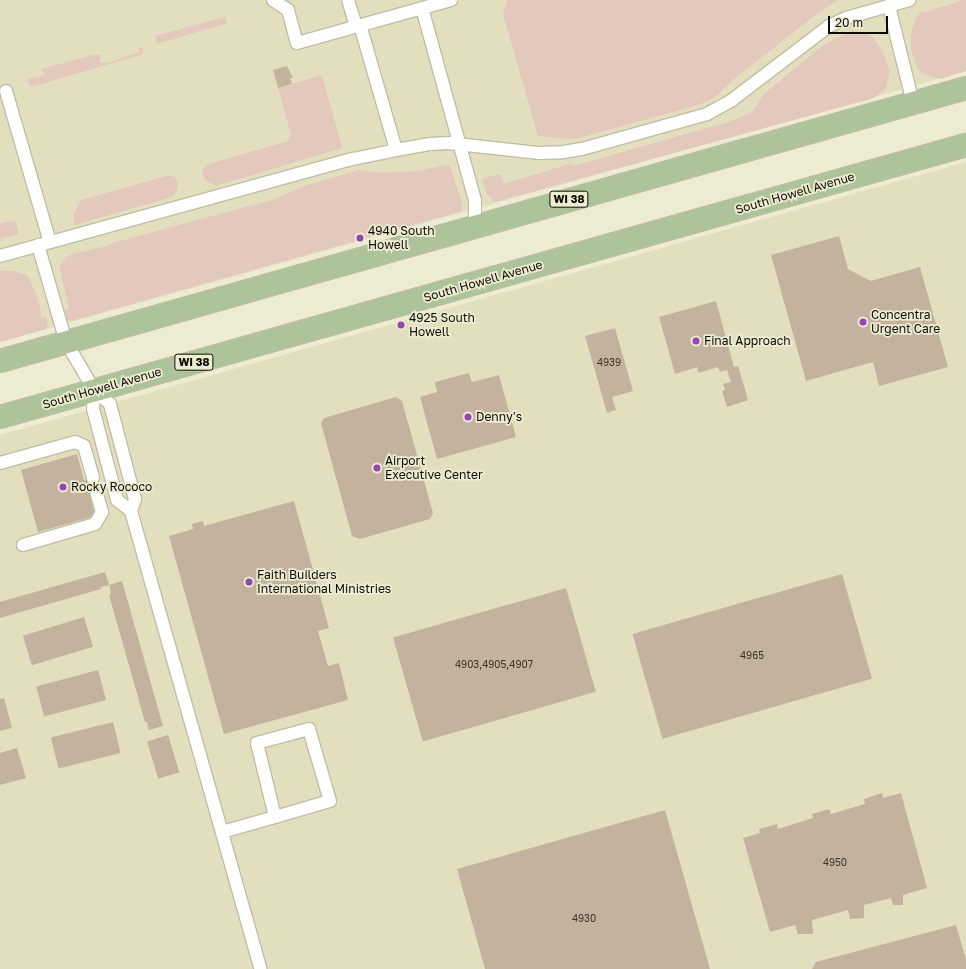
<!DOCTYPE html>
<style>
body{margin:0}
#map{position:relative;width:966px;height:969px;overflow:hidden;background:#edebd1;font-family:"Golos Text",sans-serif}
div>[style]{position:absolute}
.built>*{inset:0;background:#e3dfbe}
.green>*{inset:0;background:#e2c8bd}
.building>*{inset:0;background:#c3b39e;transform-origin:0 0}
.roads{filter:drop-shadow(1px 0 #c0bda5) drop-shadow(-1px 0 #c0bda5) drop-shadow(0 1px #c0bda5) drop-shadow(0 -1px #c0bda5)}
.service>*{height:12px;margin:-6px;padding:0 6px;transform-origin:6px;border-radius:6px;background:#fff}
.primary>*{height:22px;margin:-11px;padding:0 11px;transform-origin:11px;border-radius:11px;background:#adc49b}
.dots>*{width:11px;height:11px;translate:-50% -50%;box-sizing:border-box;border:2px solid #edebd1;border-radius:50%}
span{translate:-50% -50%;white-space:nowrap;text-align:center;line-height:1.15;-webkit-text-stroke:3.5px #edebd1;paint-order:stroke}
.number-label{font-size:10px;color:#3a362b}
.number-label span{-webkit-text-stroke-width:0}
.shield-label span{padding:1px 3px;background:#edebd1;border:1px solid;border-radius:3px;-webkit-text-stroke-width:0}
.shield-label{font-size:11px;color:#0d0c05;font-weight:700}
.street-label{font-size:12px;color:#0d0c05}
.poi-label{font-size:12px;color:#0d0c05}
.left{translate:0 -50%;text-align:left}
.scale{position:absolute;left:828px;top:16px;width:60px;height:18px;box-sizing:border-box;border:2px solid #0d0c05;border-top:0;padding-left:5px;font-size:12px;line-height:14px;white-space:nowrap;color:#0d0c05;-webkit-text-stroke:3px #edebd1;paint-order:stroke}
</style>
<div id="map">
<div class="built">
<div style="clip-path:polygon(0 0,966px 0,966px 71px,0 342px)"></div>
<div style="clip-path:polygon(966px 162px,966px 969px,0 969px,0 435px)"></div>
</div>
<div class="green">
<div style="clip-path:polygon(507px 0,838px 0,818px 13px,734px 79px,714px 98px,698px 105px,579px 138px,571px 139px,538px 136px,503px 14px)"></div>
<div style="clip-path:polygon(963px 0,966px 0,966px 71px,940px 79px,924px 74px,917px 68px,911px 49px,911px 34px,916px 17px,921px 12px,923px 13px)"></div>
<div style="clip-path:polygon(225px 17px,227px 23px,157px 44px,155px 36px)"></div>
<div style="clip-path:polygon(852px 31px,864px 32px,874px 38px,883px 53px,890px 71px,886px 88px,874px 98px,495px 202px,487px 194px,482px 179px,500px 174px,504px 184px,569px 164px,573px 166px,729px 122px,752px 112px,765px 93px,816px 51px,829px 42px)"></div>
<div style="clip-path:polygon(142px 47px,143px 54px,35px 86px,31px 86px,28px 83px,28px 79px,43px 76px,44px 73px,41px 69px,92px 55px,100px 55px,100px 63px,106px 63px,138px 53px,140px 52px,139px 48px)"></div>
<div style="clip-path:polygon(322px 75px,342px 148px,216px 186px,205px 180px,202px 171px,206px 165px,288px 141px,291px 135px,278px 88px)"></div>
<div style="clip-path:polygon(445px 165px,450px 166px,452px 172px,462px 203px,462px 211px,71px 321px,68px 320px,65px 310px,69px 308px,60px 270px,60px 265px,67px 257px,72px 254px,107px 246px,112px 243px,272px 200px,307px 185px,359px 170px,381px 173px,419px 171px)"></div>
<div style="clip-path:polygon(170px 175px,176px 178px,178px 183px,177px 190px,172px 197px,75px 225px,74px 223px,73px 215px,81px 200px)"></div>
<div style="clip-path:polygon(15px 220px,19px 234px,0 239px,0 224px)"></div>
<div style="clip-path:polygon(0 271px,14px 271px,28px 276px,37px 296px,42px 317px,46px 317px,48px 325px,46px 329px,0 342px)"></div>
</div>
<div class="building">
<div style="clip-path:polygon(287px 66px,293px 78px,290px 78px,292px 84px,278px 88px,273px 70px)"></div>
<div style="clip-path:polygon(839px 236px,848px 269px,871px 281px,920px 267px,948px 367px,879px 386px,873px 362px,806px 381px,771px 255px)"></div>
<div style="clip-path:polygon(716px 301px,734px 367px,738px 366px,748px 400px,727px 407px,722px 391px,725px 390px,723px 384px,731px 382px,727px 370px,720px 372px,718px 367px,698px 373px,697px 367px,675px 374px,659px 317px)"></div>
<div style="clip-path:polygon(615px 328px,633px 391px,612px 397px,616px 410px,607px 413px,585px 336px)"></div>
<div style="clip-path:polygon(469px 373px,472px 382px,499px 375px,516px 437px,437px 459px,420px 397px,437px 392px,435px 382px)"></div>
<div style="clip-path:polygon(396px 397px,402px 401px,433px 513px,430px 519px,360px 539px,352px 536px,321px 423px,324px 418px)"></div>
<div style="clip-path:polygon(77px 454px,84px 480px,97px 477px,102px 493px,90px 496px,95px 516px,38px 532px,21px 470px)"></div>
<div style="clip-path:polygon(294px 501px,329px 628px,318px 631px,328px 666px,339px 663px,348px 700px,224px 734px,169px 536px,193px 529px,192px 524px,203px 521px,204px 526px)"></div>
<div style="clip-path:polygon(105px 572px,109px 585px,101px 587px,101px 589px,0 618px,0 602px)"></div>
<div style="left:842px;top:574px;width:109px;height:218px;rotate:74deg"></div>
<div style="clip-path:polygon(122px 581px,163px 726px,149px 730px,147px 722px,145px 722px,109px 595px,111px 594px,109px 585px)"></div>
<div style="left:566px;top:588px;width:108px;height:180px;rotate:74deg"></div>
<div style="left:84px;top:617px;width:31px;height:64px;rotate:73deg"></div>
<div style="left:98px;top:670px;width:31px;height:64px;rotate:75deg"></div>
<div style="clip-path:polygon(4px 698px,12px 728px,0 731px,0 699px)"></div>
<div style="left:113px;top:722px;width:32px;height:64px;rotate:76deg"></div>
<div style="left:168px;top:735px;width:39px;height:22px;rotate:73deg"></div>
<div style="clip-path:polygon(17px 748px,26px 778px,0 785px,0 753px)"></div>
<div style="clip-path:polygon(882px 793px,883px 798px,901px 793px,927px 888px,903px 895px,903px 905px,893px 905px,891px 898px,864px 905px,864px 918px,850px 919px,848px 910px,812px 920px,813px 934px,798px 934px,795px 925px,770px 932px,743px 838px,760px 833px,759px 829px,777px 824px,778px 829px,813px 818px,812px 814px,829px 809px,831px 814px,865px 804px,864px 799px)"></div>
<div style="clip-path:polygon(665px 810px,710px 969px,485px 969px,457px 869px)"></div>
<div style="clip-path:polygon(956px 925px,966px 960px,966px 969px,812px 969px,816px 962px)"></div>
</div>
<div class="roads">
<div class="service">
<div style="left:273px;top:0;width:18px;rotate:34deg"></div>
<div style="left:288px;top:10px;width:34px;rotate:75deg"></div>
<div style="left:297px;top:43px;width:160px;rotate:-15.6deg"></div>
<div style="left:348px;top:0;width:27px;rotate:73deg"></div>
<div style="left:889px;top:6px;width:100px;rotate:76.1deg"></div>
<div style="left:422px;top:8px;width:199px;rotate:74.6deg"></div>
<div style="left:475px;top:200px;width:26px;rotate:90deg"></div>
<div style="left:360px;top:25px;width:130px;rotate:73.9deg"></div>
<div style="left:6px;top:91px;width:157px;rotate:73.8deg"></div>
<div style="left:38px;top:245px;width:101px;rotate:73.9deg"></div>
<div style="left:66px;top:342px;width:56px;rotate:59.7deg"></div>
<div style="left:94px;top:390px;width:21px;rotate:41deg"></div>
<div style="left:110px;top:404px;width:98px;rotate:75.3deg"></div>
<div style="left:135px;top:499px;width:13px;rotate:108deg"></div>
<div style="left:131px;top:511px;width:476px;rotate:74.2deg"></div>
<div style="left:0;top:256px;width:366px;rotate:-15.4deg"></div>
<div style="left:353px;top:159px;width:44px;rotate:-11.8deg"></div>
<div style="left:396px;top:150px;width:35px;rotate:-10deg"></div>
<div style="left:430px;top:144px;width:18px;rotate:-3deg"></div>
<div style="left:448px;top:143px;width:92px;rotate:6.3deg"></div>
<div style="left:539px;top:153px;width:24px;rotate:-2deg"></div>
<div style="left:563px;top:152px;width:19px;rotate:-9deg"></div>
<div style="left:582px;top:149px;width:130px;rotate:-15.6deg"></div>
<div style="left:707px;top:114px;width:29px;rotate:-29deg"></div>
<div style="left:732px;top:100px;width:122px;rotate:-37.3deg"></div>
<div style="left:829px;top:26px;width:19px;rotate:-25deg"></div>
<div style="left:846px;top:18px;width:66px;rotate:-15.9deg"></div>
<div style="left:94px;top:390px;width:19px;rotate:93deg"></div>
<div style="left:93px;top:409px;width:94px;rotate:75.2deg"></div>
<div style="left:117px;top:500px;width:18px;rotate:38deg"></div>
<div style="left:0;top:463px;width:78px;rotate:-15.6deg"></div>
<div style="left:75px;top:442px;width:10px;rotate:24deg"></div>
<div style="left:84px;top:446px;width:33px;rotate:74deg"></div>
<div style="left:23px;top:545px;width:75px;rotate:-16.3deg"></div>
<div style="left:95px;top:524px;width:14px;rotate:-60deg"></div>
<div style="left:102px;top:512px;width:19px;rotate:-106deg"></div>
<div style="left:222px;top:832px;width:55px;rotate:-15.8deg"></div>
<div style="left:275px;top:817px;width:57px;rotate:-16.2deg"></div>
<div style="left:330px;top:801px;width:75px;rotate:-106.3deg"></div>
<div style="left:309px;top:729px;width:54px;rotate:164.9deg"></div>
<div style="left:257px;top:743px;width:76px;rotate:76.3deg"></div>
</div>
<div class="primary">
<div style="left:0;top:361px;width:1004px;rotate:-15.78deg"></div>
<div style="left:0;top:417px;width:1004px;rotate:-15.73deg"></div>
</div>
</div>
<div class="dots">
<div style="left:360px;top:238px;background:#9545b4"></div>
<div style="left:863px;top:322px;background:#9545b4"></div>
<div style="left:401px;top:325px;background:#9545b4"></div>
<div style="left:696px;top:341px;background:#9545b4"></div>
<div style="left:468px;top:417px;background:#9545b4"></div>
<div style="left:377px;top:468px;background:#9545b4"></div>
<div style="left:63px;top:487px;background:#9545b4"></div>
<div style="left:249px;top:582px;background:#9545b4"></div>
</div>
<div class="number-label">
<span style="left:609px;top:363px">4939</span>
<span style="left:752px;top:656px">4965</span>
<span style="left:494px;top:665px">4903,4905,4907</span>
<span style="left:835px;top:863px">4950</span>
<span style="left:584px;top:919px">4930</span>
</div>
<div class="shield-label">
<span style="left:569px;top:199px">WI 38</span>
<span style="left:194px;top:362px">WI 38</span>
</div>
<div class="street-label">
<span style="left:795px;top:193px;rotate:-16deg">South Howell Avenue</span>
<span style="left:483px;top:281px;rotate:-16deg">South Howell Avenue</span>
<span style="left:102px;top:388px;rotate:-16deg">South Howell Avenue</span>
</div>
<div class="poi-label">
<span class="left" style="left:368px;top:238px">4940 South<br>Howell</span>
<span class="left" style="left:871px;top:322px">Concentra<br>Urgent Care</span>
<span class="left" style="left:409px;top:325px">4925 South<br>Howell</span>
<span class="left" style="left:704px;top:341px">Final Approach</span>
<span class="left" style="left:476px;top:417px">Denny's</span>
<span class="left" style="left:385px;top:468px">Airport<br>Executive Center</span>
<span class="left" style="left:71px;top:487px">Rocky Rococo</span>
<span class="left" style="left:257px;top:582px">Faith Builders<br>International Ministries</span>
</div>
<div class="scale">20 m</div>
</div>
